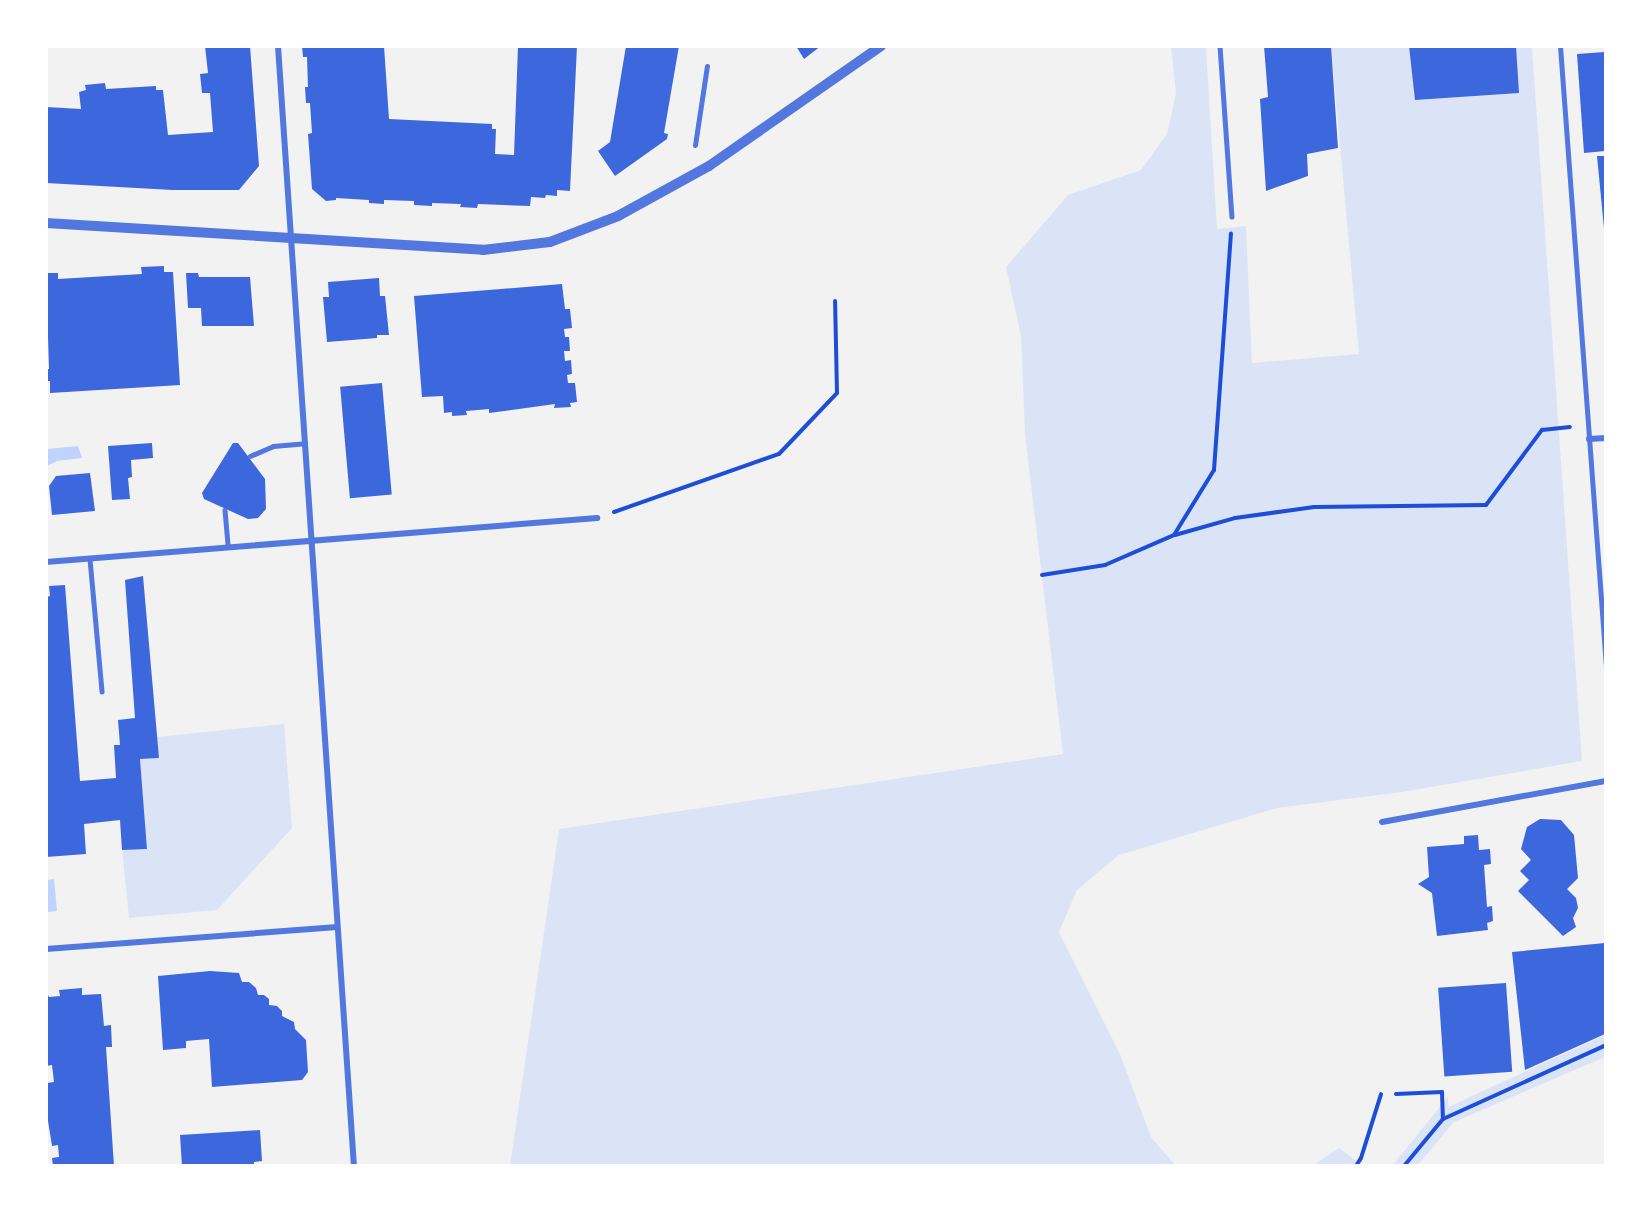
<!DOCTYPE html>
<style>
body{margin:0}
#map{position:relative;width:1652px;height:1212px;overflow:hidden;background:#f2f2f2;font-family:"IBM Plex Serif",serif}
div>[style]{position:absolute}
.green>*{inset:0;background:#dbe4f7}
.water>*{inset:0;background:#bfd3fe}
.building>*{inset:0;background:#3d67dc;transform-origin:0 0}
.path>*{height:4px;margin:-2px;padding:0 2px;transform-origin:2px;border-radius:2px;background:#1d4ed8}
.service>*{height:4.5px;margin:-2.25px;padding:0 2.25px;transform-origin:2.25px;border-radius:2.25px;background:#5277de}
.pedestrian>*{height:5px;margin:-2.5px;padding:0 2.5px;transform-origin:2.5px;border-radius:2.5px;background:#5277de}
.minor>*{height:6px;margin:-3px;padding:0 3px;transform-origin:3px;border-radius:3px;background:#5277de}
.tertiary>*{height:10px;margin:-5px;padding:0 5px;transform-origin:5px;border-radius:5px;background:#5277de}
span{translate:-50% -50%;white-space:nowrap;text-align:center;line-height:1.15;-webkit-text-stroke:5px #fff;paint-order:stroke}
.frame{position:absolute;inset:0;border:48px solid #fff;pointer-events:none}
</style>
<div id="map">
<div class="green">
<div style="clip-path:polygon(1171px 47px,1206px 47px,1217px 229px,1246px 226px,1252px 363px,1359px 354px,1331px 47px,1532px 47px,1582px 761px,1402px 792px,1277px 808px,1119px 855px,1077px 890px,1059px 932px,1120px 1054px,1151px 1137px,1175px 1165px,510px 1166px,559px 829px,1063px 754px,1025px 434px,1021px 336px,1006px 267px,1068px 195px,1141px 170px,1167px 134px,1176px 93px)"></div>
<div style="clip-path:polygon(284px 724px,292px 828px,217px 910px,129px 918px,122px 850px,147px 848px,140px 759px,159px 758px,157px 737px)"></div>
<div style="clip-path:polygon(1605px 1035px,1605px 1057px,1454px 1122px,1418px 1165px,1392px 1166px,1448px 1097px,1448px 1107px)"></div>
<div style="clip-path:polygon(1339px 1148px,1361px 1165px,1312px 1166px)"></div>
</div>
<div class="water">
<div style="clip-path:polygon(78px 446px,82px 458px,57px 461px,47px 466px,47px 449px)"></div>
<div style="clip-path:polygon(54px 879px,57px 911px,47px 912px,47px 880px)"></div>
</div>
<div class="building">
<div style="clip-path:polygon(205px 46px,250px 46px,259px 166px,239px 190px,173px 190px,46px 183px,46px 107px,81px 109px,79px 92px,86px 90px,85px 85px,105px 83px,106px 89px,156px 86px,156px 90px,163px 90px,168px 135px,213px 132px,210px 93px,202px 93px,200px 74px,208px 73px)"></div>
<div style="clip-path:polygon(302px 46px,384px 46px,389px 119px,492px 124px,492px 129px,496px 129px,495px 154px,514px 155px,518px 46px,577px 46px,570px 191px,557px 190px,557px 196px,546px 195px,545px 198px,531px 197px,530px 206px,478px 204px,477px 208px,460px 207px,461px 204px,432px 203px,432px 206px,414px 205px,414px 201px,384px 200px,384px 204px,369px 203px,369px 200px,336px 198px,336px 200px,326px 201px,312px 189px,308px 134px,312px 133px,310px 103px,306px 103px,305px 87px,308px 87px,307px 57px,303px 57px)"></div>
<div style="clip-path:polygon(626px 46px,679px 46px,664px 133px,668px 134px,667px 139px,615px 176px,598px 151px,610px 142px)"></div>
<div style="clip-path:polygon(796px 46px,821px 46px,804px 59px)"></div>
<div style="clip-path:polygon(1264px 46px,1331px 46px,1338px 148px,1307px 154px,1308px 176px,1266px 191px,1260px 99px,1268px 97px)"></div>
<div style="clip-path:polygon(1409px 46px,1516px 46px,1519px 93px,1415px 100px)"></div>
<div style="clip-path:polygon(1605px 52px,1605px 151px,1584px 153px,1577px 54px)"></div>
<div style="clip-path:polygon(1597px 156px,1605px 156px,1605px 228px,1604px 228px)"></div>
<div style="clip-path:polygon(164px 266px,164px 272px,173px 272px,180px 385px,50px 393px,50px 381px,46px 381px,46px 369px,49px 369px,46px 273px,58px 273px,58px 279px,142px 274px,141px 267px)"></div>
<div style="clip-path:polygon(186px 273px,198px 273px,199px 277px,250px 277px,254px 326px,202px 326px,201px 308px,188px 308px)"></div>
<div style="clip-path:polygon(379px 278px,380px 296px,385px 296px,389px 335px,377px 335px,377px 338px,327px 342px,323px 297px,329px 297px,328px 282px)"></div>
<div style="clip-path:polygon(562px 284px,565px 309px,570px 309px,572px 328px,564px 329px,565px 337px,569px 337px,570px 351px,564px 351px,565px 361px,571px 360px,572px 374px,567px 375px,568px 383px,575px 383px,577px 402px,570px 403px,571px 407px,554px 408px,555px 404px,489px 413px,489px 409px,466px 411px,467px 415px,452px 416px,452px 412px,444px 413px,443px 396px,422px 397px,414px 296px)"></div>
<div style="left:382px;top:383px;width:112px;height:42px;rotate:85deg"></div>
<div style="clip-path:polygon(152px 443px,153px 458px,131px 460px,132px 477px,128px 478px,130px 499px,112px 500px,108px 446px)"></div>
<div style="clip-path:polygon(233px 443px,238px 443px,265px 479px,266px 509px,258px 518px,248px 519px,204px 499px,202px 493px)"></div>
<div style="clip-path:polygon(90px 473px,95px 511px,52px 515px,49px 486px,56px 476px)"></div>
<div style="clip-path:polygon(143px 576px,159px 758px,140px 759px,147px 849px,122px 850px,120px 820px,84px 824px,86px 854px,46px 857px,46px 597px,50px 596px,49px 586px,65px 585px,80px 781px,116px 778px,114px 745px,120px 745px,118px 720px,135px 718px,125px 580px)"></div>
<div style="clip-path:polygon(1540px 819px,1561px 820px,1574px 835px,1578px 878px,1567px 889px,1576px 898px,1578px 908px,1573px 918px,1576px 927px,1563px 936px,1518px 891px,1529px 880px,1520px 871px,1531px 860px,1521px 849px,1527px 827px)"></div>
<div style="clip-path:polygon(1478px 835px,1479px 850px,1490px 849px,1491px 864px,1484px 865px,1487px 907px,1492px 906px,1493px 921px,1487px 923px,1488px 930px,1437px 936px,1432px 893px,1418px 884px,1429px 877px,1427px 847px,1464px 844px,1464px 836px)"></div>
<div style="clip-path:polygon(1605px 943px,1605px 1034px,1525px 1070px,1512px 952px)"></div>
<div style="clip-path:polygon(210px 971px,239px 973px,242px 982px,249px 982px,256px 988px,258px 995px,264px 995px,269px 999px,269px 1005px,277px 1006px,282px 1011px,282px 1016px,294px 1022px,295px 1029px,306px 1040px,308px 1072px,302px 1080px,212px 1087px,209px 1039px,186px 1041px,186px 1048px,163px 1050px,158px 976px)"></div>
<div style="left:1506px;top:983px;width:89px;height:68px;rotate:86deg"></div>
<div style="clip-path:polygon(82px 988px,82px 995px,101px 994px,104px 1026px,111px 1025px,112px 1047px,106px 1047px,114px 1166px,53px 1166px,52px 1158px,59px 1157px,58px 1145px,52px 1146px,48px 1121px,47px 1083px,54px 1082px,52px 1065px,46px 1066px,46px 991px,49px 997px,60px 996px,59px 990px)"></div>
<div style="clip-path:polygon(260px 1130px,262px 1161px,254px 1162px,254px 1166px,182px 1166px,180px 1135px)"></div>
</div>
<div class="path">
<div style="left:614px;top:512px;width:175px;rotate:-19.4deg"></div>
<div style="left:779px;top:454px;width:84px;rotate:-46.4deg"></div>
<div style="left:837px;top:393px;width:92px;rotate:-91.2deg"></div>
<div style="left:1175px;top:535px;width:62px;rotate:-15.8deg"></div>
<div style="left:1235px;top:518px;width:80px;rotate:-7.9deg"></div>
<div style="left:1314px;top:507px;width:172px;rotate:-0.7deg"></div>
<div style="left:1486px;top:505px;width:94px;rotate:-53.3deg"></div>
<div style="left:1542px;top:430px;width:28px;rotate:-6deg"></div>
<div style="left:1042px;top:575px;width:64px;rotate:-9deg"></div>
<div style="left:1105px;top:565px;width:75px;rotate:-23.5deg"></div>
<div style="left:1174px;top:535px;width:76px;rotate:-58.4deg"></div>
<div style="left:1214px;top:470px;width:237px;rotate:-85.9deg"></div>
<div style="left:1396px;top:1094px;width:46px;rotate:-2.5deg"></div>
<div style="left:1442px;top:1092px;width:27px;rotate:88deg"></div>
<div style="left:1356px;top:1166px;width:9px;rotate:-58deg"></div>
<div style="left:1361px;top:1158px;width:67px;rotate:-72.6deg"></div>
<div style="left:1404px;top:1166px;width:61px;rotate:-50.3deg"></div>
<div style="left:1443px;top:1119px;width:179px;rotate:-24.4deg"></div>
</div>
<div class="service">
<div style="left:1220px;top:46px;width:171px;rotate:86deg"></div>
<div style="left:250px;top:456px;width:25px;rotate:-23deg"></div>
<div style="left:273px;top:446px;width:32px;rotate:-5deg"></div>
<div style="left:225px;top:510px;width:35px;rotate:85deg"></div>
<div style="left:90px;top:559px;width:133px;rotate:84.8deg"></div>
</div>
<div class="pedestrian">
<div style="left:1560px;top:46px;width:622px;rotate:85.76deg"></div>
<div style="left:695px;top:145px;width:80px;rotate:-81.4deg"></div>
</div>
<div class="minor">
<div style="left:278px;top:46px;width:1123px;rotate:86.12deg"></div>
<div style="left:1589px;top:439px;width:17px;rotate:-3deg"></div>
<div style="left:46px;top:562px;width:553px;rotate:-4.57deg"></div>
<div style="left:1382px;top:822px;width:228px;rotate:-10.4deg"></div>
<div style="left:46px;top:949px;width:292px;rotate:-4.3deg"></div>
</div>
<div class="tertiary">
<div style="left:46px;top:223px;width:438px;rotate:3.5deg"></div>
<div style="left:483px;top:250px;width:67px;rotate:-6.8deg"></div>
<div style="left:550px;top:242px;width:73px;rotate:-20.9deg"></div>
<div style="left:618px;top:216px;width:104px;rotate:-28.8deg"></div>
<div style="left:709px;top:166px;width:210px;rotate:-34.9deg"></div>
</div>
<div class="frame"></div>
</div>
